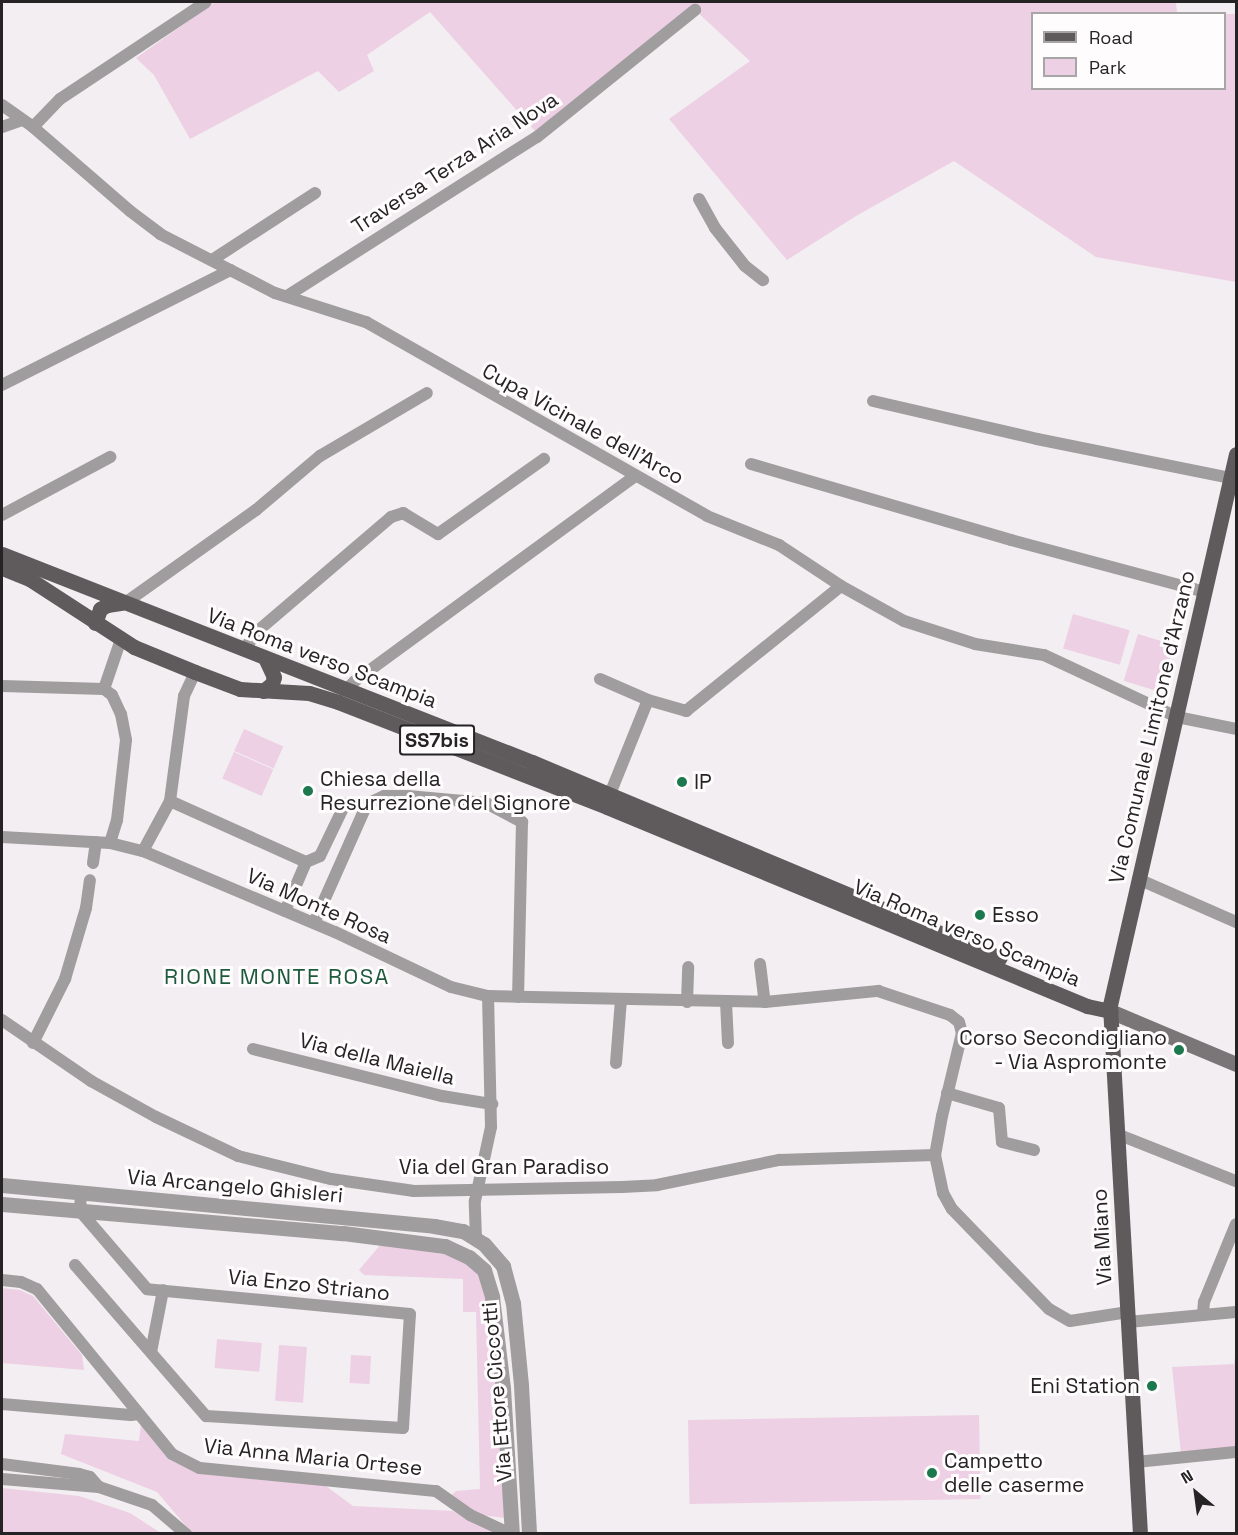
<!DOCTYPE html>
<style>
body{margin:0}
#map{position:relative;width:1238px;height:1535px;overflow:hidden;background:#f3eef1;font-family:"Space Grotesk",sans-serif}
div>[style]{position:absolute}
.green>*{inset:0;background:#edd0e4;transform-origin:0 0}
.minor>*{height:12px;margin:-6px;padding:0 6px;transform-origin:6px;border-radius:6px;background:#a09d9f}
.tertiary>*{height:15px;margin:-7.5px;padding:0 7.5px;transform-origin:7.5px;border-radius:7.5px;background:#a09d9f}
.secondary>*{height:15px;margin:-7.5px;padding:0 7.5px;transform-origin:7.5px;border-radius:7.5px;background:#7a7678}
.primary>*{height:15px;margin:-7.5px;padding:0 7.5px;transform-origin:7.5px;border-radius:7.5px;background:#5f5b5d}
.dots>*{width:16px;height:16px;translate:-50% -50%;box-sizing:border-box;border:3px solid #fffcfe;border-radius:50%}
span{translate:-50% -50%;white-space:nowrap;text-align:center;line-height:1.15;-webkit-text-stroke:6px #fffcfe;paint-order:stroke}
.shield-label span{padding:2px 4px;background:#fffcfe;border:2px solid;border-radius:4px;-webkit-text-stroke-width:0}
.shield-label{font-size:20px;color:#252324;font-weight:700}
.street-label{font-size:21px;color:#252324}
.poi-label{font-size:21px;color:#252324}
.left{translate:0 -50%;text-align:left}
.right{translate:-100% -50%;text-align:right}
.neighbourhood-label{font-size:22px;color:#1d593b;letter-spacing:1.5px}
.frame{position:absolute;inset:0;border:3px solid #252324;pointer-events:none}
.legend{position:absolute;left:1031px;top:12px;width:195px;height:78px;box-sizing:border-box;background:#fffcfe;border:2px solid #a8a5a7;margin:0;padding:8px 10px;list-style:none;font-size:18px;color:#252324}
.legend li{display:flex;align-items:center;gap:12px;height:30px}
.legend b{width:30px;border:2px solid #a8a5a7}
.north{position:absolute;left:1166px;top:1463px;width:60px;height:60px;-webkit-text-stroke:4px #fffcfe;paint-order:stroke;rotate:331deg;font-size:16px;font-weight:700;line-height:24px;text-align:center;color:#252324}
.north::after{content:'';display:block;margin:auto;width:21px;height:27px;background:#252324;clip-path:polygon(50% 0,100% 100%,50% 72%,0 100%)}
</style>
<div id="map">
<div class="green">
<div style="clip-path:polygon(215px 2px,1176px 2px,1177px 13px,1032px 14px,1032px 88px,1224px 88px,1225px 14px,1236px 14px,1236px 282px,1096px 257px,954px 161px,856px 216px,787px 260px,669px 119px,750px 61px,695px 10px,535px 131px,430px 12px,367px 55px,374px 71px,339px 92px,318px 71px,190px 139px,154px 75px,136px 58px)"></div>
<div style="left:1073px;top:614px;width:59px;height:36px;rotate:16deg"></div>
<div style="left:1138px;top:634px;width:38px;height:49px;rotate:17deg"></div>
<div style="left:244px;top:729px;width:43px;height:24px;rotate:24deg"></div>
<div style="left:234px;top:752px;width:43px;height:29px;rotate:24deg"></div>
<div style="clip-path:polygon(381px 1244px,452px 1248px,489px 1283px,506px 1518px,472px 1514px,452px 1495px,456px 1491px,480px 1489px,476px 1312px,463px 1312px,463px 1279px,364px 1275px,359px 1270px)"></div>
<div style="clip-path:polygon(2px 1288px,20px 1290px,33px 1296px,82px 1355px,84px 1370px,2px 1363px)"></div>
<div style="left:217px;top:1339px;width:45px;height:29px;rotate:5deg"></div>
<div style="left:279px;top:1345px;width:28px;height:56px;rotate:4deg"></div>
<div style="clip-path:polygon(1236px 1350px,1236px 1446px,1181px 1454px,1172px 1367px,1234px 1364px)"></div>
<div style="left:351px;top:1355px;width:20px;height:28px;rotate:3deg"></div>
<div style="left:979px;top:1415px;width:84px;height:291px;rotate:89deg"></div>
<div style="clip-path:polygon(141px 1424px,181px 1458px,228px 1470px,315px 1478px,353px 1506px,453px 1511px,499px 1533px,192px 1533px,157px 1492px,61px 1454px,65px 1434px,139px 1441px)"></div>
<div style="clip-path:polygon(2px 1488px,79px 1496px,130px 1513px,161px 1533px,2px 1533px)"></div>
</div>
<div class="minor">
<div style="left:2px;top:105px;width:38px;rotate:35deg"></div>
<div style="left:33px;top:127px;width:128px;rotate:40.9deg"></div>
<div style="left:130px;top:211px;width:38px;rotate:37deg"></div>
<div style="left:160px;top:234px;width:129px;rotate:27.2deg"></div>
<div style="left:275px;top:293px;width:96px;rotate:17.7deg"></div>
<div style="left:366px;top:322px;width:392px;rotate:29.6deg"></div>
<div style="left:707px;top:516px;width:78px;rotate:21.9deg"></div>
<div style="left:779px;top:545px;width:74px;rotate:33.5deg"></div>
<div style="left:841px;top:586px;width:72px;rotate:29.1deg"></div>
<div style="left:904px;top:621px;width:75px;rotate:17.9deg"></div>
<div style="left:975px;top:644px;width:70px;rotate:9.1deg"></div>
<div style="left:1044px;top:655px;width:147px;rotate:25deg"></div>
<div style="left:1177px;top:717px;width:60px;rotate:11.5deg"></div>
<div style="left:2px;top:127px;width:21px;rotate:-19deg"></div>
<div style="left:33px;top:127px;width:39px;rotate:-46deg"></div>
<div style="left:60px;top:99px;width:175px;rotate:-33.6deg"></div>
<div style="left:699px;top:199px;width:33px;rotate:61deg"></div>
<div style="left:715px;top:228px;width:48px;rotate:51.7deg"></div>
<div style="left:745px;top:266px;width:23px;rotate:38deg"></div>
<div style="left:212px;top:260px;width:123px;rotate:-33deg"></div>
<div style="left:287px;top:296px;width:296px;rotate:-32.5deg"></div>
<div style="left:537px;top:137px;width:203px;rotate:-38.8deg"></div>
<div style="left:2px;top:385px;width:256px;rotate:-26.7deg"></div>
<div style="left:873px;top:401px;width:168px;rotate:13deg"></div>
<div style="left:1037px;top:439px;width:198px;rotate:11.4deg"></div>
<div style="left:751px;top:464px;width:271px;rotate:16.3deg"></div>
<div style="left:1011px;top:540px;width:201px;rotate:15deg"></div>
<div style="left:2px;top:515px;width:123px;rotate:-28.2deg"></div>
<div style="left:125px;top:603px;width:161px;rotate:-35.4deg"></div>
<div style="left:256px;top:510px;width:84px;rotate:-40.2deg"></div>
<div style="left:320px;top:456px;width:124px;rotate:-30.5deg"></div>
<div style="left:243px;top:650px;width:27px;rotate:-51deg"></div>
<div style="left:260px;top:629px;width:172px;rotate:-40.5deg"></div>
<div style="left:391px;top:517px;width:13px;rotate:-18deg"></div>
<div style="left:403px;top:513px;width:41px;rotate:31deg"></div>
<div style="left:438px;top:534px;width:130px;rotate:-35.3deg"></div>
<div style="left:600px;top:679px;width:52px;rotate:23.6deg"></div>
<div style="left:2px;top:686px;width:102px;rotate:1.7deg"></div>
<div style="left:104px;top:689px;width:10px;rotate:37deg"></div>
<div style="left:112px;top:695px;width:21px;rotate:65deg"></div>
<div style="left:121px;top:714px;width:26px;rotate:79deg"></div>
<div style="left:126px;top:740px;width:81px;rotate:96.4deg"></div>
<div style="left:117px;top:820px;width:24px;rotate:107deg"></div>
<div style="left:104px;top:689px;width:53px;rotate:-71.2deg"></div>
<div style="left:346px;top:690px;width:13px;rotate:-45deg"></div>
<div style="left:355px;top:681px;width:347px;rotate:-36.2deg"></div>
<div style="left:610px;top:794px;width:101px;rotate:-68deg"></div>
<div style="left:648px;top:700px;width:40px;rotate:16deg"></div>
<div style="left:686px;top:711px;width:199px;rotate:-38.9deg"></div>
<div style="left:170px;top:801px;width:149px;rotate:24.2deg"></div>
<div style="left:367px;top:804px;width:19px;rotate:-25deg"></div>
<div style="left:384px;top:796px;width:24px"></div>
<div style="left:408px;top:796px;width:78px;rotate:5.1deg"></div>
<div style="left:486px;top:803px;width:41px;rotate:27.8deg"></div>
<div style="left:522px;top:822px;width:175px;rotate:91.3deg"></div>
<div style="left:2px;top:837px;width:108px;rotate:3.2deg"></div>
<div style="left:110px;top:843px;width:34px;rotate:14deg"></div>
<div style="left:143px;top:851px;width:208px;rotate:22.9deg"></div>
<div style="left:335px;top:932px;width:128px;rotate:25.4deg"></div>
<div style="left:451px;top:987px;width:38px;rotate:14deg"></div>
<div style="left:488px;top:996px;width:277px;rotate:1.2deg"></div>
<div style="left:765px;top:1002px;width:114px;rotate:-5.6deg"></div>
<div style="left:878px;top:991px;width:76px;rotate:18.4deg"></div>
<div style="left:950px;top:1015px;width:11px;rotate:38deg"></div>
<div style="left:959px;top:1022px;width:11px;rotate:75deg"></div>
<div style="left:962px;top:1033px;width:85px;rotate:103.5deg"></div>
<div style="left:942px;top:1116px;width:40px;rotate:100deg"></div>
<div style="left:935px;top:1155px;width:39px;rotate:78deg"></div>
<div style="left:943px;top:1193px;width:18px;rotate:61deg"></div>
<div style="left:952px;top:1209px;width:139px;rotate:45.9deg"></div>
<div style="left:1049px;top:1309px;width:24px;rotate:30deg"></div>
<div style="left:1070px;top:1321px;width:59px;rotate:-8.8deg"></div>
<div style="left:143px;top:851px;width:57px;rotate:-61.6deg"></div>
<div style="left:170px;top:801px;width:106px;rotate:-82.4deg"></div>
<div style="left:184px;top:696px;width:26px;rotate:-65deg"></div>
<div style="left:93px;top:863px;width:21px;rotate:-82deg"></div>
<div style="left:1138px;top:879px;width:107px;rotate:23.7deg"></div>
<div style="left:285px;top:911px;width:53px;rotate:-66.8deg"></div>
<div style="left:306px;top:862px;width:15px;rotate:-23deg"></div>
<div style="left:320px;top:856px;width:58px;rotate:-64.3deg"></div>
<div style="left:345px;top:804px;width:22px"></div>
<div style="left:367px;top:804px;width:130px;rotate:114deg"></div>
<div style="left:760px;top:964px;width:38px;rotate:83deg"></div>
<div style="left:687px;top:1002px;width:35px;rotate:-88deg"></div>
<div style="left:726px;top:1002px;width:41px;rotate:87.2deg"></div>
<div style="left:2px;top:1020px;width:108px;rotate:34.4deg"></div>
<div style="left:91px;top:1081px;width:74px;rotate:29deg"></div>
<div style="left:156px;top:1117px;width:91px;rotate:25.4deg"></div>
<div style="left:238px;top:1156px;width:96px;rotate:13.9deg"></div>
<div style="left:331px;top:1179px;width:84px;rotate:8.2deg"></div>
<div style="left:414px;top:1191px;width:208px;rotate:-1.1deg"></div>
<div style="left:622px;top:1187px;width:35px;rotate:-3deg"></div>
<div style="left:657px;top:1185px;width:125px;rotate:-11.6deg"></div>
<div style="left:779px;top:1160px;width:156px;rotate:-1.8deg"></div>
<div style="left:33px;top:1043px;width:72px;rotate:-63.4deg"></div>
<div style="left:65px;top:979px;width:74px;rotate:-73.5deg"></div>
<div style="left:86px;top:908px;width:28px;rotate:-82deg"></div>
<div style="left:253px;top:1049px;width:195px;rotate:14deg"></div>
<div style="left:442px;top:1096px;width:51px;rotate:9.1deg"></div>
<div style="left:616px;top:1063px;width:63px;rotate:-85.5deg"></div>
<div style="left:947px;top:1093px;width:54px;rotate:16.1deg"></div>
<div style="left:999px;top:1108px;width:34px;rotate:85deg"></div>
<div style="left:1002px;top:1142px;width:33px;rotate:14deg"></div>
<div style="left:1117px;top:1134px;width:128px;rotate:21.6deg"></div>
<div style="left:476px;top:1239px;width:38px;rotate:-92deg"></div>
<div style="left:475px;top:1201px;width:76px;rotate:-77.8deg"></div>
<div style="left:491px;top:1127px;width:131px;rotate:-91.3deg"></div>
<div style="left:75px;top:1265px;width:200px;rotate:49.1deg"></div>
<div style="left:206px;top:1416px;width:197px;rotate:3.5deg"></div>
<div style="left:403px;top:1428px;width:114px;rotate:-86.5deg"></div>
<div style="left:410px;top:1314px;width:264px;rotate:-174.6deg"></div>
<div style="left:147px;top:1289px;width:103px;rotate:-130.7deg"></div>
<div style="left:80px;top:1211px;width:18px;rotate:-87deg"></div>
<div style="left:2px;top:1280px;width:19px;rotate:6deg"></div>
<div style="left:21px;top:1282px;width:17px;rotate:24deg"></div>
<div style="left:37px;top:1289px;width:213px;rotate:50.7deg"></div>
<div style="left:172px;top:1454px;width:31px;rotate:27deg"></div>
<div style="left:200px;top:1468px;width:237px;rotate:5.6deg"></div>
<div style="left:436px;top:1491px;width:42px;rotate:35.2deg"></div>
<div style="left:470px;top:1515px;width:45px;rotate:24.9deg"></div>
<div style="left:1203px;top:1315px;width:13px;rotate:-86deg"></div>
<div style="left:1204px;top:1302px;width:84px;rotate:-67.7deg"></div>
<div style="left:1128px;top:1322px;width:108px;rotate:-5.3deg"></div>
<div style="left:151px;top:1352px;width:63px;rotate:-79deg"></div>
<div style="left:2px;top:1404px;width:129px;rotate:4.9deg"></div>
<div style="left:131px;top:1415px;width:8px;rotate:-7deg"></div>
<div style="left:1136px;top:1462px;width:100px;rotate:-5.7deg"></div>
<div style="left:2px;top:1464px;width:78px;rotate:7.4deg"></div>
<div style="left:79px;top:1474px;width:11px;rotate:15deg"></div>
<div style="left:90px;top:1477px;width:13px;rotate:48deg"></div>
<div style="left:2px;top:1479px;width:97px;rotate:4.7deg"></div>
<div style="left:99px;top:1487px;width:56px;rotate:18.8deg"></div>
<div style="left:152px;top:1505px;width:45px;rotate:40.5deg"></div>
</div>
<div class="tertiary">
<div style="left:2px;top:1185px;width:434px;rotate:5.4deg"></div>
<div style="left:434px;top:1226px;width:29px;rotate:10deg"></div>
<div style="left:463px;top:1231px;width:25px;rotate:32deg"></div>
<div style="left:484px;top:1244px;width:29px;rotate:49deg"></div>
<div style="left:503px;top:1266px;width:38px;rotate:75deg"></div>
<div style="left:513px;top:1303px;width:82px;rotate:84.4deg"></div>
<div style="left:521px;top:1385px;width:149px;rotate:86.9deg"></div>
<div style="left:2px;top:1204px;width:342px;rotate:4.9deg"></div>
<div style="left:343px;top:1233px;width:103px;rotate:7.3deg"></div>
<div style="left:445px;top:1246px;width:26px;rotate:25deg"></div>
<div style="left:469px;top:1257px;width:20px;rotate:41deg"></div>
<div style="left:484px;top:1270px;width:28px;rotate:73deg"></div>
<div style="left:492px;top:1297px;width:92px;rotate:83.1deg"></div>
<div style="left:503px;top:1388px;width:146px;rotate:86.5deg"></div>
</div>
<div class="secondary">
<div style="left:1110px;top:1011px;width:137px;rotate:22.8deg"></div>
</div>
<div class="primary">
<div style="left:2px;top:554px;width:569px;rotate:21.43deg"></div>
<div style="left:532px;top:762px;width:507px;rotate:22.72deg"></div>
<div style="left:2px;top:568px;width:31px;rotate:22deg"></div>
<div style="left:31px;top:580px;width:123px;rotate:33deg"></div>
<div style="left:134px;top:647px;width:66px;rotate:22.3deg"></div>
<div style="left:195px;top:672px;width:48px;rotate:20.7deg"></div>
<div style="left:240px;top:689px;width:69px;rotate:3.3deg"></div>
<div style="left:309px;top:693px;width:30px;rotate:17deg"></div>
<div style="left:338px;top:702px;width:289px;rotate:21.3deg"></div>
<div style="left:607px;top:807px;width:520px;rotate:22.52deg"></div>
<div style="left:1087px;top:1006px;width:24px;rotate:12deg"></div>
<div style="left:95px;top:623px;width:15px;rotate:-70deg"></div>
<div style="left:100px;top:609px;width:8px;rotate:-30deg"></div>
<div style="left:107px;top:605px;width:15px;rotate:-8deg"></div>
<div style="left:263px;top:691px;width:11px;rotate:-38deg"></div>
<div style="left:272px;top:684px;width:7px;rotate:-74deg"></div>
<div style="left:274px;top:677px;width:21px;rotate:-115deg"></div>
<div style="left:1140px;top:1534px;width:530px;rotate:-93.25deg"></div>
<div style="left:1110px;top:1005px;width:565px;rotate:-77.12deg"></div>
</div>
<div class="dots">
<div style="left:682px;top:782px;background:#1c784d"></div>
<div style="left:308px;top:791px;background:#1c784d"></div>
<div style="left:980px;top:915px;background:#1c784d"></div>
<div style="left:1179px;top:1050px;background:#1c784d"></div>
<div style="left:1152px;top:1386px;background:#1c784d"></div>
<div style="left:932px;top:1473px;background:#1c784d"></div>
</div>
<div class="shield-label">
<span style="left:437px;top:740px">SS7bis</span>
</div>
<div class="street-label">
<span style="left:455px;top:163px;rotate:-33deg">Traversa Terza Aria Nova</span>
<span style="left:583px;top:424px;rotate:29deg">Cupa Vicinale dell'Arco</span>
<span style="left:322px;top:658px;rotate:21deg">Via Roma verso Scampia</span>
<span style="left:1152px;top:727px;rotate:-77deg">Via Comunale Limitone d'Arzano</span>
<span style="left:319px;top:906px;rotate:24deg">Via Monte Rosa</span>
<span style="left:967px;top:933px;rotate:23deg">Via Roma verso Scampia</span>
<span style="left:377px;top:1059px;rotate:14deg">Via della Maiella</span>
<span style="left:504px;top:1167px">Via del Gran Paradiso</span>
<span style="left:235px;top:1186px;rotate:5deg">Via Arcangelo Ghisleri</span>
<span style="left:1102px;top:1237px;rotate:-93deg">Via Miano</span>
<span style="left:309px;top:1285px;rotate:6deg">Via Enzo Striano</span>
<span style="left:497px;top:1392px;rotate:-95deg">Via Ettore Ciccotti</span>
<span style="left:313px;top:1457px;rotate:6deg">Via Anna Maria Ortese</span>
</div>
<div class="poi-label">
<span class="left" style="left:320px;top:791px">Chiesa della<br>Resurrezione del Signore</span>
<span class="left" style="left:694px;top:782px">IP</span>
<span class="left" style="left:992px;top:915px">Esso</span>
<span class="right" style="left:1167px;top:1050px">Corso Secondigliano<br>- Via Aspromonte</span>
<span class="right" style="left:1140px;top:1386px">Eni Station</span>
<span class="left" style="left:944px;top:1473px">Campetto<br>delle caserme</span>
</div>
<div class="neighbourhood-label">
<span style="left:277px;top:977px">RIONE MONTE ROSA</span>
</div>
<div class="frame"></div>
<ul class="legend">
<li><b style="height:8px;background:#5f5b5d"></b>Road</li>
<li><b style="height:16px;background:#edd0e4"></b>Park</li>
</ul>
<div class="north">N</div>
</div>
